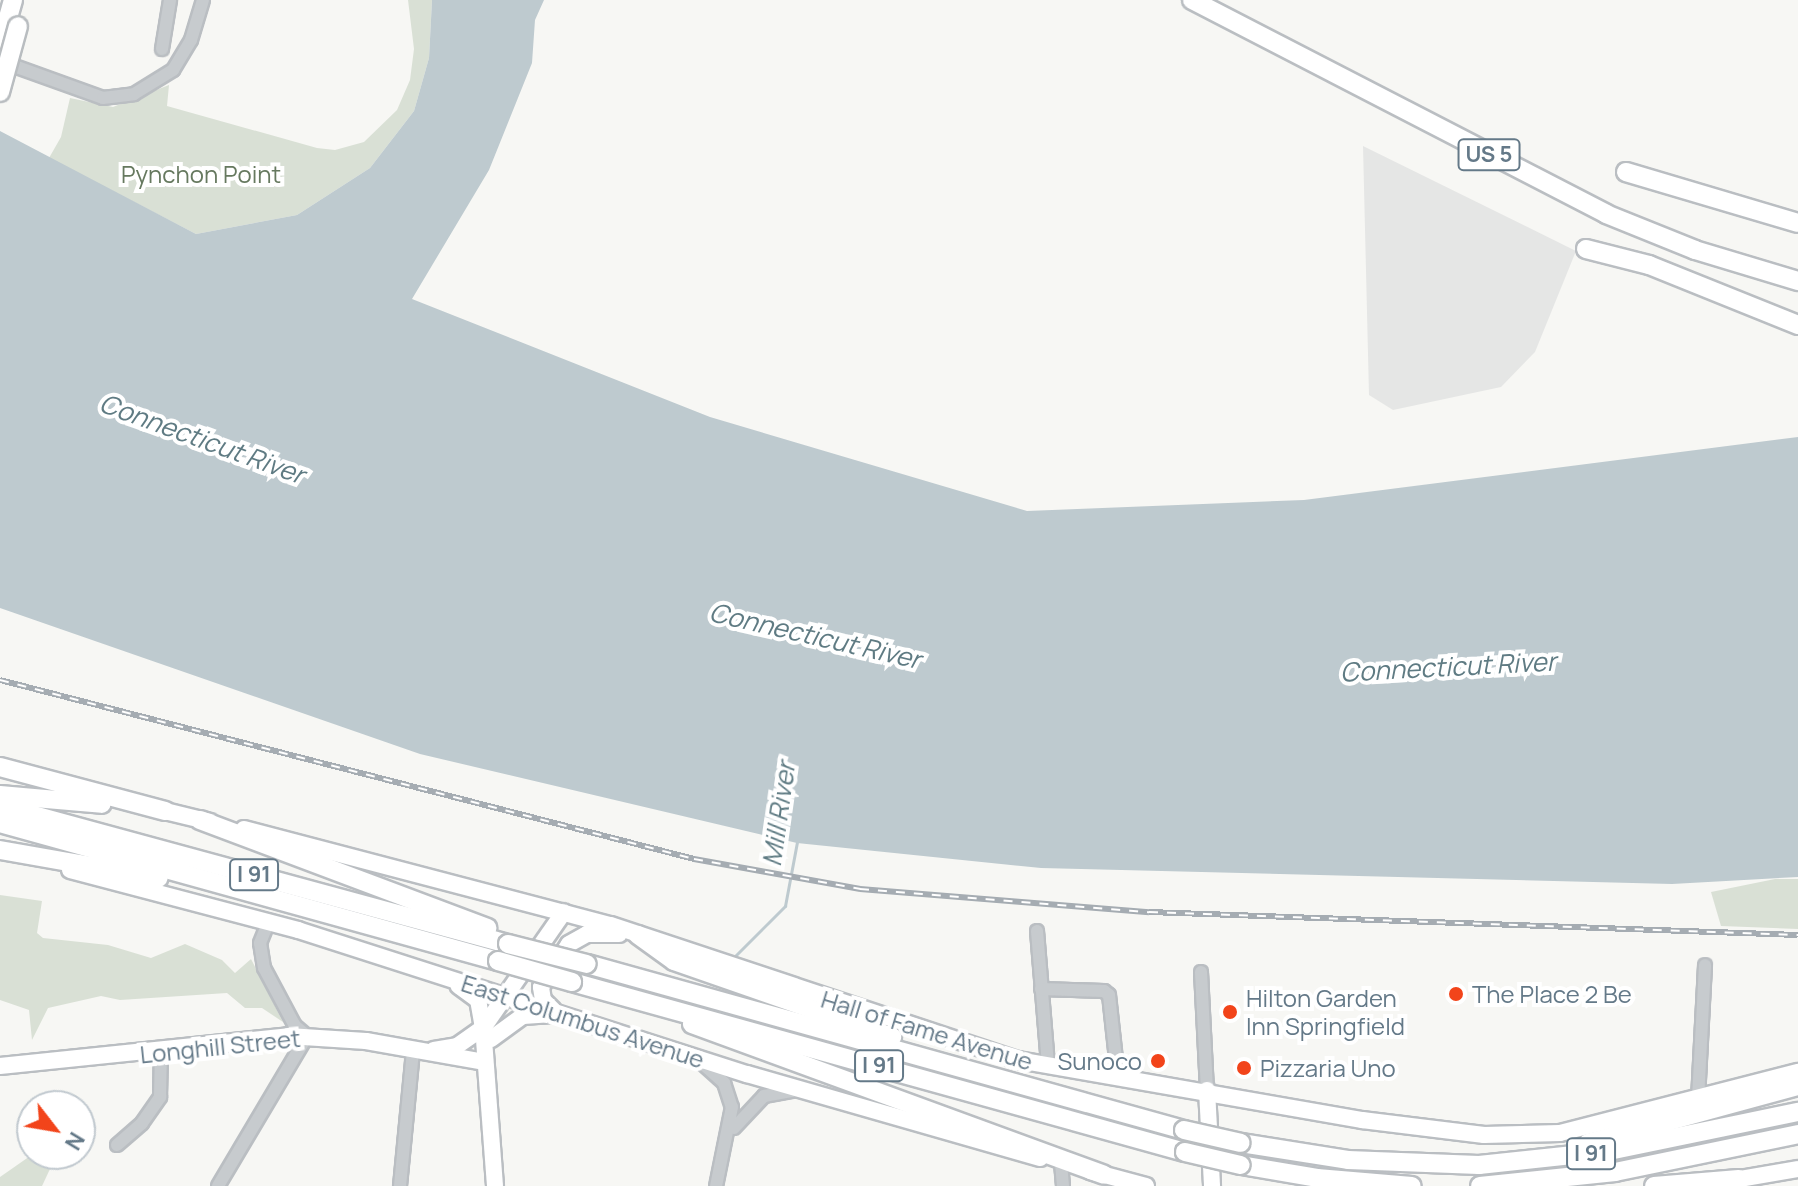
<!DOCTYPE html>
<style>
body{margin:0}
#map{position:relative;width:1798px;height:1186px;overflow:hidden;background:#f7f7f4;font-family:Manrope,sans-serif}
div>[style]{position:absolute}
.built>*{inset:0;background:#e5e6e5}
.green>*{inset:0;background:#d9e0d5}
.water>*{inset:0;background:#becacf}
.stream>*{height:3px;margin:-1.5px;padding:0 1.5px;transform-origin:1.5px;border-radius:1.5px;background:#becacf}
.roads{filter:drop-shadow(2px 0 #babec2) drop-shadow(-2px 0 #babec2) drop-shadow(0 2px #babec2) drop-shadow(0 -2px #babec2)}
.minor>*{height:12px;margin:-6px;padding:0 6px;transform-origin:6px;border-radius:6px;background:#c7cbce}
.major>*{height:16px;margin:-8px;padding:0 8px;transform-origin:8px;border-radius:8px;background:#fff}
.highway>*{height:18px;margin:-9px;padding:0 9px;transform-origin:9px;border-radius:9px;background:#fff}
.rail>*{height:6px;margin-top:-3px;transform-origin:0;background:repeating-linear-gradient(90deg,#fff 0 9px,#a5acb2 0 18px);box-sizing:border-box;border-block:2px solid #a5acb2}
.bridges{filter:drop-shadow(2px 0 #b9bdc0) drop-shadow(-2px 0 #b9bdc0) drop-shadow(0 2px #b9bdc0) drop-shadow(0 -2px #b9bdc0)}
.highway-bridge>*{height:18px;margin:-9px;padding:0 9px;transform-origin:9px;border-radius:9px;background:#fff}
.dots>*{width:22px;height:22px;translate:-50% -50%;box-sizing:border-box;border:4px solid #fff;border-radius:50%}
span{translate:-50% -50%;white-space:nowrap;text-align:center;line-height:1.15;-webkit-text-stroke:8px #fff;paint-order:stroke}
.shield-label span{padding:2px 6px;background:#fff;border:2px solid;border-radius:6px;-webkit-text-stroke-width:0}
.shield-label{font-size:22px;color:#647988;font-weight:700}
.park-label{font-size:24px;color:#66795f}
.poi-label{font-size:24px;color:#647988}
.left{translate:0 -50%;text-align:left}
.right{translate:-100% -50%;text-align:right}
.street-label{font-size:24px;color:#647988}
.water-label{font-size:26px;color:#5f7b83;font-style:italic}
.north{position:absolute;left:16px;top:1090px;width:80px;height:80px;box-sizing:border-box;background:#fff;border:2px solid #c1c9cf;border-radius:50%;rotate:121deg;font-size:22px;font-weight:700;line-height:32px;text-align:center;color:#647988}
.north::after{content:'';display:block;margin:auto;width:28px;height:36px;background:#f2441a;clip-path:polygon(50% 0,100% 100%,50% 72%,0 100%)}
</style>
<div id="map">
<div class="built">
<div style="clip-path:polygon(1363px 146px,1576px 251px,1535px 352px,1501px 387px,1393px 410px,1369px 395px)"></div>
</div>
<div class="green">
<div style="clip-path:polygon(408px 0,432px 0,429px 58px,414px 111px,370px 168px,297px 215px,196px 234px,49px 158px,61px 137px,70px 98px,113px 107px,169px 85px,167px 106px,317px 148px,335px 150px,364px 142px,397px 110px,410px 80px,414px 49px)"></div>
<div style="clip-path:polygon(1775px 879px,1798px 879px,1798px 929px,1721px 926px,1711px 892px)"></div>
<div style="clip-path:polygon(0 895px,42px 901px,37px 933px,43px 938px,108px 945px,151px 958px,185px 944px,222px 960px,235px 973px,251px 959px,283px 1022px,262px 1008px,245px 1008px,227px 993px,120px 1000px,101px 996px,48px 1008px,32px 1040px,29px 1010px,0 1000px)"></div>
<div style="clip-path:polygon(33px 1154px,57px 1154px,42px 1186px,0 1186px,0 1177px)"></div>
</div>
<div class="water">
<div style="clip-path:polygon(432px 0,544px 0,535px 20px,532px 63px,489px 170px,412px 299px,710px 417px,1027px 511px,1304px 500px,1798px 437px,1798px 877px,1672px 884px,1041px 868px,797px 843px,420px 754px,0 608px,0 131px,196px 234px,297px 215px,370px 168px,414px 111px,429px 58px)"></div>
</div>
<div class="stream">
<div style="left:735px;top:956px;width:71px;rotate:-45deg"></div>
<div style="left:785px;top:906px;width:65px;rotate:-79.4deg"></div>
</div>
<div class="roads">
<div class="minor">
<div style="left:162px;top:49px;width:50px;rotate:-80.7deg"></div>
<div style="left:3px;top:62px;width:106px;rotate:19.8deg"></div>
<div style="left:103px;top:98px;width:31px;rotate:-7deg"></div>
<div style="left:134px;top:94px;width:46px;rotate:-31.6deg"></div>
<div style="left:173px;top:70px;width:35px;rotate:-59deg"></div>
<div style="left:191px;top:40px;width:42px;rotate:-73.3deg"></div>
<div style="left:1037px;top:931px;width:135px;rotate:85.3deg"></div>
<div style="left:1201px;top:972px;width:118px;rotate:87.1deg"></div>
<div style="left:1041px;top:989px;width:63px;rotate:1.8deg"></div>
<div style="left:1104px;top:991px;width:6px;rotate:39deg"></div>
<div style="left:1109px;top:995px;width:83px;rotate:83.8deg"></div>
<div style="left:702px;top:1063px;width:30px;rotate:42deg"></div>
<div style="left:724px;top:1083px;width:25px;rotate:72deg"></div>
<div style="left:732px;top:1107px;width:81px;rotate:101.4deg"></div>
<div style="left:1698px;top:1099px;width:134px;rotate:-87deg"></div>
<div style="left:734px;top:1128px;width:44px;rotate:-46.8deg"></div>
<div style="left:764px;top:1096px;width:29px;rotate:-10deg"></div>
<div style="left:117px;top:1145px;width:33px;rotate:-41deg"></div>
<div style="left:142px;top:1123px;width:32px;rotate:-55deg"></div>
<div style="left:160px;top:1097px;width:46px;rotate:-88.8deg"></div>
<div style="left:1061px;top:1163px;width:23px;rotate:85deg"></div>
<div style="left:218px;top:1186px;width:174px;rotate:-59.3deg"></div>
<div style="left:307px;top:1036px;width:16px;rotate:-140deg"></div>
<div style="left:295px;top:1026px;width:66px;rotate:-118.1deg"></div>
<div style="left:264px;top:968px;width:25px;rotate:-99deg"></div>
<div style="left:260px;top:943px;width:24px;rotate:-68deg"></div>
<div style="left:400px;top:1186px;width:135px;rotate:-84.5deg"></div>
</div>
<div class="major">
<div style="left:165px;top:811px;width:46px;rotate:13.7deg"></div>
<div style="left:244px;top:829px;width:379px;rotate:14.7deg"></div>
<div style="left:611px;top:925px;width:429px;rotate:18.4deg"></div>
<div style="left:1018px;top:1060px;width:349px;rotate:9.9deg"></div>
<div style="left:1362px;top:1120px;width:123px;rotate:7deg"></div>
<div style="left:1484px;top:1135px;width:76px;rotate:-1.5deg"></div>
<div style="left:1560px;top:1133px;width:246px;rotate:-14.4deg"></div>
<div style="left:70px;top:870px;width:236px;rotate:14.7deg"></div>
<div style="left:298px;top:930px;width:472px;rotate:17.8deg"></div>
<div style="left:747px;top:1074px;width:305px;rotate:16deg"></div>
<div style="left:553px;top:1010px;width:14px;rotate:-135deg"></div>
<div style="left:543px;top:1000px;width:13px;rotate:-99deg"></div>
<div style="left:541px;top:987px;width:51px;rotate:-56.9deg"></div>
<div style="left:569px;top:944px;width:21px;rotate:-29deg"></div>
<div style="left:587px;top:934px;width:32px"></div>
<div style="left:491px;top:1039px;width:39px;rotate:-36deg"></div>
<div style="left:523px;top:1016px;width:26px;rotate:-4deg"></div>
<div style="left:434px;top:1050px;width:23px;rotate:-10deg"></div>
<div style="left:457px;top:1046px;width:32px;rotate:-35deg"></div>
<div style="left:483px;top:1028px;width:28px;rotate:-100deg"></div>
<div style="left:478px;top:1000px;width:24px;rotate:-144deg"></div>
<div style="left:0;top:1066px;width:290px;rotate:-5.9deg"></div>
<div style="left:288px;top:1036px;width:78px;rotate:3.7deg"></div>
<div style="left:366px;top:1041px;width:121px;rotate:10deg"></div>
<div style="left:1207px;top:1090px;width:96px;rotate:87deg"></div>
<div style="left:1090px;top:1171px;width:58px;rotate:15deg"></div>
<div style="left:1728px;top:1181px;width:71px;rotate:-9.7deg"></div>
<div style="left:495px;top:1186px;width:158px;rotate:-94.3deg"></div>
<div style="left:483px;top:1028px;width:141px;rotate:-55.1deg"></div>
</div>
<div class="highway">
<div style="left:1192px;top:0;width:466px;rotate:27.3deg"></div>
<div style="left:1606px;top:214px;width:96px;rotate:22deg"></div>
<div style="left:1695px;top:250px;width:108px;rotate:16.8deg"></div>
<div style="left:0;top:46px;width:48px;rotate:-74.2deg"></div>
<div style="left:1626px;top:172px;width:179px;rotate:16.5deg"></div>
<div style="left:1586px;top:249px;width:65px;rotate:14.3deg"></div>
<div style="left:1649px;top:265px;width:161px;rotate:21.9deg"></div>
<div style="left:0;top:767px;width:171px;rotate:14.9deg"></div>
<div style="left:0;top:795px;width:102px;rotate:5deg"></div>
<div style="left:0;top:806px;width:526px;rotate:15.2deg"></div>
<div style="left:200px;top:820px;width:307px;rotate:20.6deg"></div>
<div style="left:0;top:823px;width:517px;rotate:15.49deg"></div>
<div style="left:0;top:850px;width:161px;rotate:10deg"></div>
<div style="left:638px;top:935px;width:44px;rotate:35.8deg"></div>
<div style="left:674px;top:961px;width:231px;rotate:19.2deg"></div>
<div style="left:587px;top:964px;width:620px;rotate:15.54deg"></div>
<div style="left:572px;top:982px;width:636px;rotate:15.5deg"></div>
<div style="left:692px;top:1024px;width:438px;rotate:20.1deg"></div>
<div style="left:1241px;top:1143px;width:108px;rotate:9deg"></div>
<div style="left:1348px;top:1160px;width:131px;rotate:2.2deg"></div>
<div style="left:1479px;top:1165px;width:131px;rotate:-6.1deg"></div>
<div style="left:1609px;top:1151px;width:193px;rotate:-11.7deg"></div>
<div style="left:1588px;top:1143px;width:218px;rotate:-15.2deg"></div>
<div style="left:1241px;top:1165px;width:77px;rotate:9.7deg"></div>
<div style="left:1317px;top:1178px;width:95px;rotate:4.8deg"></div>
<div style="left:1480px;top:1186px;width:136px;rotate:-5.9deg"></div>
<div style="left:1615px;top:1172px;width:187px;rotate:-11.7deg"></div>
<div style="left:1654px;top:1186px;width:85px;rotate:-4.7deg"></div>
</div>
</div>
<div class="rail">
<div style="left:0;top:680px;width:717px;rotate:14.46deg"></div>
<div style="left:694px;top:859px;width:169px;rotate:10.2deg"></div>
<div style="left:860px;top:889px;width:290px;rotate:4.6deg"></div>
<div style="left:1149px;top:912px;width:649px;rotate:2.03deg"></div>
</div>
<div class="bridges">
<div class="highway-bridge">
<div style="left:0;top:92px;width:68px;rotate:-74.7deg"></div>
<div style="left:508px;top:944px;width:81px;rotate:14.2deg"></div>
<div style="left:498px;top:961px;width:77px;rotate:15.8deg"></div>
<div style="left:1184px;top:1130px;width:58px;rotate:12.8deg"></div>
<div style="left:1185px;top:1152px;width:57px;rotate:13.1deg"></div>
</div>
</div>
<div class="dots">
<div style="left:1456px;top:994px;background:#f2441a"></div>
<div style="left:1230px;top:1012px;background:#f2441a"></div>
<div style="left:1158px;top:1061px;background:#f2441a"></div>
<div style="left:1244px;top:1068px;background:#f2441a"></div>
</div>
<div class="shield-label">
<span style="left:1489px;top:155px">US 5</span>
<span style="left:254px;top:875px">I 91</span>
<span style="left:879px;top:1066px">I 91</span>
<span style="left:1591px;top:1154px">I 91</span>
</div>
<div class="park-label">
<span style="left:201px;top:174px">Pynchon Point</span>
</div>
<div class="poi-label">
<span class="left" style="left:1472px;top:994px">The Place 2 Be</span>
<span class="left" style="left:1246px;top:1012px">Hilton Garden<br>Inn Springfield</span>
<span class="right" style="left:1142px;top:1061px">Sunoco</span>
<span class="left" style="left:1260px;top:1068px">Pizzaria Uno</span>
</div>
<div class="street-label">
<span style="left:583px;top:1021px;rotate:18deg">East Columbus Avenue</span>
<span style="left:927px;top:1030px;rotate:17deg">Hall of Fame Avenue</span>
<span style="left:220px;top:1046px;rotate:-6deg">Longhill Street</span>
</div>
<div class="water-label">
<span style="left:202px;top:439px;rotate:20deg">Connecticut River</span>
<span style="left:815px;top:636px;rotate:13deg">Connecticut River</span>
<span style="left:1448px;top:667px;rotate:-3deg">Connecticut River</span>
<span style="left:779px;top:814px;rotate:-82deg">Mill River</span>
</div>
<div class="north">N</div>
</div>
